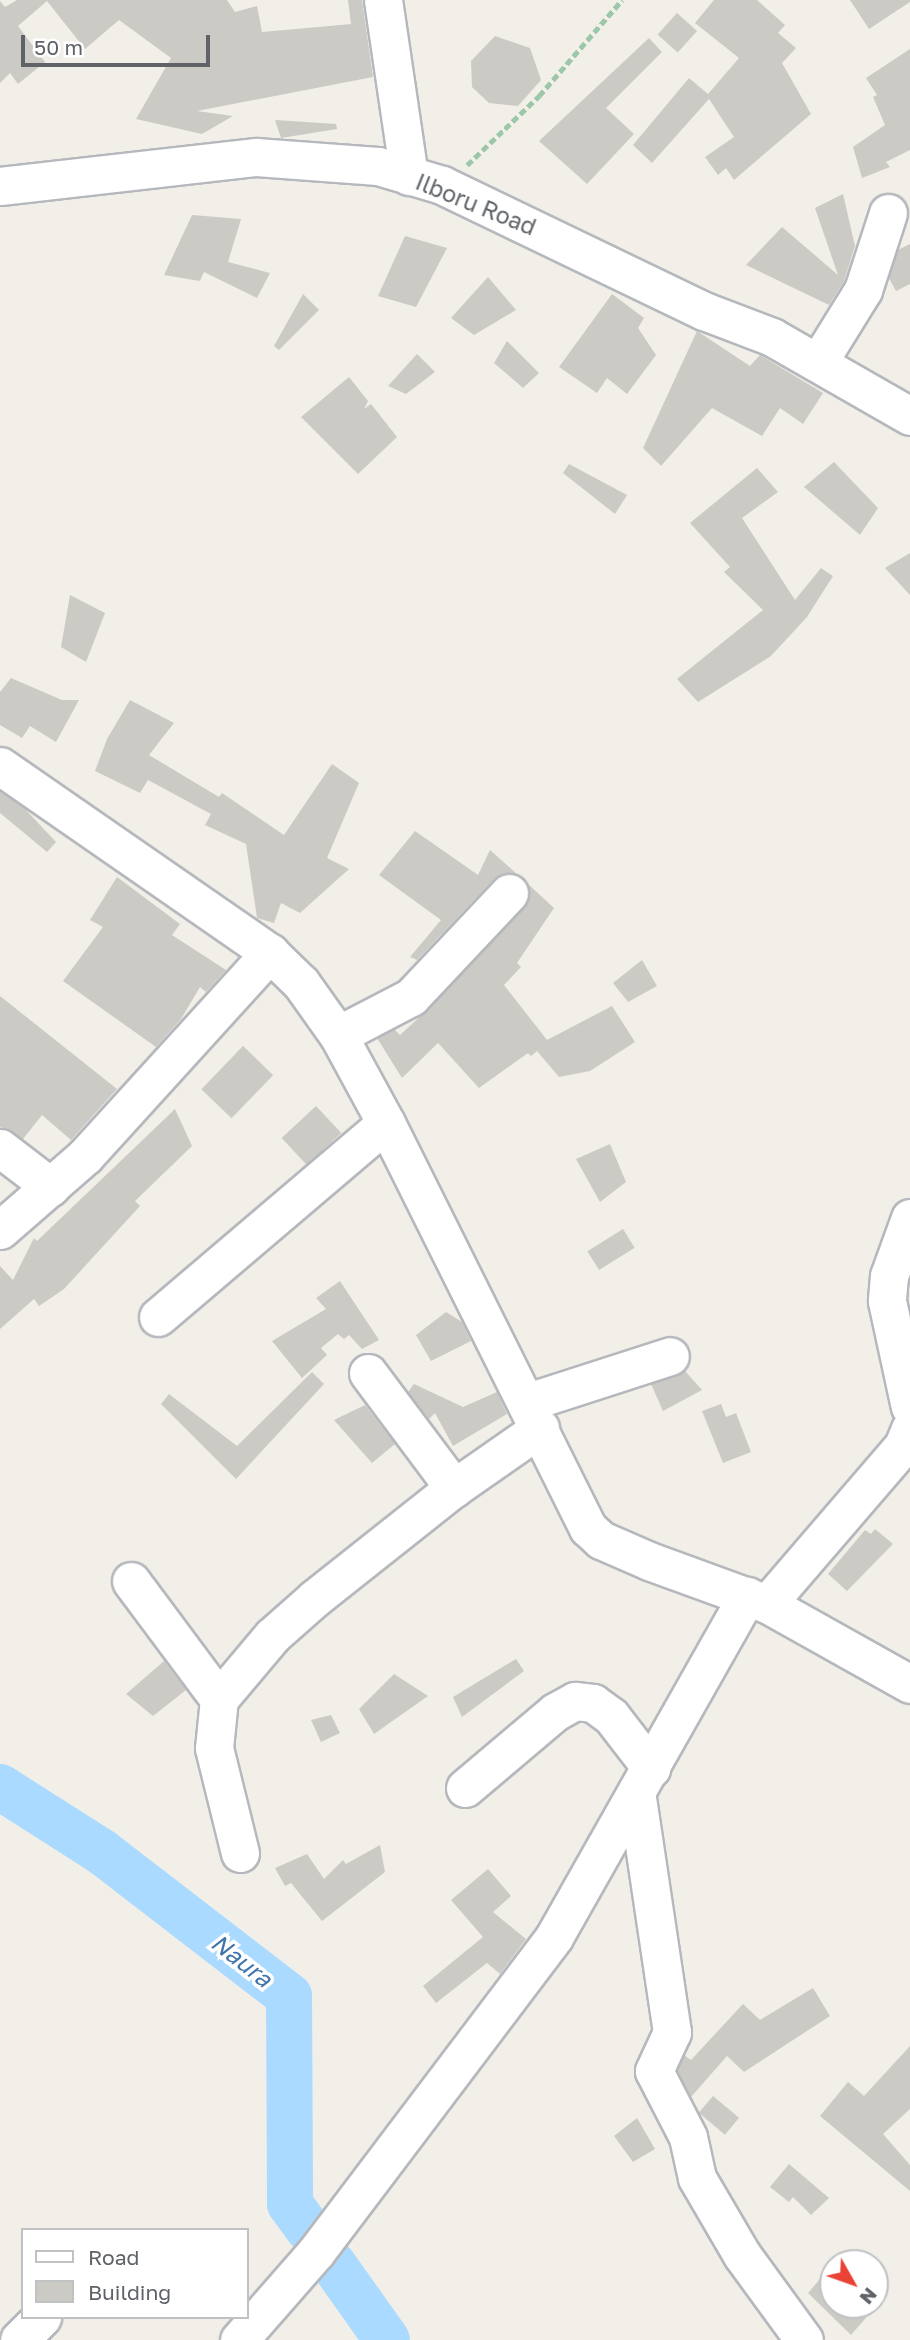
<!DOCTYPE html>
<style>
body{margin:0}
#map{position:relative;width:910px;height:2340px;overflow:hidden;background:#f1efe8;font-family:"Golos Text",sans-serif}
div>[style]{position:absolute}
.river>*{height:46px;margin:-23px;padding:0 23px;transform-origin:23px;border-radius:23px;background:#aadaff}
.building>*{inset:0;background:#cccac5;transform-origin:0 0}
.path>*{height:4.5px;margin-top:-2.25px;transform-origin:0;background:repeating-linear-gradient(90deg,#9cc7a9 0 7px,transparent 0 10.5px)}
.roads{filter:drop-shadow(2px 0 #b5b8bc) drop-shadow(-2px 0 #b5b8bc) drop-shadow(0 2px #b5b8bc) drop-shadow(0 -2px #b5b8bc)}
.minor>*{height:37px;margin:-18.5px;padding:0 18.5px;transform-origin:18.5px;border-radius:18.5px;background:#fff}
span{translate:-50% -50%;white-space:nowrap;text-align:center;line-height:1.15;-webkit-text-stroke:7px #fff;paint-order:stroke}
.street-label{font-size:23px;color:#5f6368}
.water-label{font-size:24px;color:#4174aa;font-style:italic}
.legend{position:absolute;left:21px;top:2228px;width:228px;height:91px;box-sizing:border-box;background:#fff;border:2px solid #bfc1c3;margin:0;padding:9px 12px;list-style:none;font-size:21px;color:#5f6368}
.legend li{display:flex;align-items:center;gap:14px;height:35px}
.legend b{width:35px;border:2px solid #bfc1c3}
.north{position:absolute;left:819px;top:2249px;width:70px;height:70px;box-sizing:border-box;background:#fff;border:2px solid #bfc1c3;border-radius:50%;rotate:130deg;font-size:19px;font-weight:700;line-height:28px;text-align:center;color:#5f6368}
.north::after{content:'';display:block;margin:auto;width:24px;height:32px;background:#ea4335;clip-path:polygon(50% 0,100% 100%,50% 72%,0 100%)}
.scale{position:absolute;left:21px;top:35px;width:189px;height:32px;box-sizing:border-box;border:4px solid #5f6368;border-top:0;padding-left:9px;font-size:21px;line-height:24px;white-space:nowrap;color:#5f6368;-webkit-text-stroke:5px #fff;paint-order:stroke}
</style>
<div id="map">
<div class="river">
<div style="left:0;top:1787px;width:121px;rotate:32.5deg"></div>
<div style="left:102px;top:1852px;width:236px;rotate:37.6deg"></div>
<div style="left:289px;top:1996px;width:208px;rotate:89.7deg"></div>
<div style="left:290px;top:2204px;width:31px;rotate:54deg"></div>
<div style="left:333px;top:2264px;width:93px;rotate:54.6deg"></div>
</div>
<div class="building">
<div style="clip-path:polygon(17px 0,227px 0,235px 12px,257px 6px,262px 32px,351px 24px,348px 0,362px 0,373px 77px,197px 111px,233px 116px,202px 134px,136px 119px,171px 58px,119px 20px,85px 49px,47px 1px,18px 26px,45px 62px,18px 84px,10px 73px,0 83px,0 1px,5px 7px)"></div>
<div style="clip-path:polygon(714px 0,757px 0,785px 25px,778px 33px,796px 48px,782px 63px,811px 114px,734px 180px,726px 168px,718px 175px,705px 157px,734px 137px,709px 99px,652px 163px,633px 145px,689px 78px,708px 94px,739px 58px,695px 23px)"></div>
<div style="clip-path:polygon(850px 0,910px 0,910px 2px,869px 29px)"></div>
<div style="left:677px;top:13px;width:27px;height:29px;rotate:42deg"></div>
<div style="clip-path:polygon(495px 36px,530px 48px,541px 80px,518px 106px,489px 103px,472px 87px,471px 61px)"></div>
<div style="clip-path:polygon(649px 38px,662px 52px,606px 108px,634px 134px,587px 184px,539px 141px)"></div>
<div style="clip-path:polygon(910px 49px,910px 150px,886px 162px,890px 167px,862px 178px,853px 147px,885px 125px,873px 97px,877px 95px,866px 78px)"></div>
<div style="clip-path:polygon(275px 120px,336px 124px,337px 129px,281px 138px)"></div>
<div style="clip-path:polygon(843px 194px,855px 246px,844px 281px,829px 305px,746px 265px,782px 227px,838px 275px,815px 208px)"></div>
<div style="clip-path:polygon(192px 215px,241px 219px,228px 262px,270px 273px,257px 298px,204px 272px,200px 281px,164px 275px)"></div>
<div style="clip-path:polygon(405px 236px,447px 248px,416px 307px,378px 296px)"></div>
<div style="clip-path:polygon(910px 244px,910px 284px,896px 291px,889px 278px,898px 250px)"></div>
<div style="clip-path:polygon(488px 277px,516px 310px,474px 335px,451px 318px)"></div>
<div style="clip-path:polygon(303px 294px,319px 310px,279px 350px,274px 346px)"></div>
<div style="clip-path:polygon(612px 294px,644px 318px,638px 328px,656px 355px,627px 394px,607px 378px,597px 393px,559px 367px)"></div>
<div style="clip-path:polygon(697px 331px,750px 366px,760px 355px,823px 393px,803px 424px,780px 408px,762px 436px,712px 408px,661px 466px,643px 448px)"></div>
<div style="clip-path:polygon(507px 341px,539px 373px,523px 388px,494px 363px)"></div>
<div style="clip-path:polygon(417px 354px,435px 372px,406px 394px,388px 386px)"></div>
<div style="clip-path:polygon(349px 377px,368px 401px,364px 409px,371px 404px,397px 437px,358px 474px,301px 417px)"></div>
<div style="clip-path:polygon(834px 462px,878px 508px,860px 535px,804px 487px)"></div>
<div style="clip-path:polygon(569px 464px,627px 495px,615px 514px,563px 473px)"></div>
<div style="clip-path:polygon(757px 468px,778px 492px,742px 518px,795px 600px,821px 568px,833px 576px,807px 617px,771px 656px,698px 702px,677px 679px,763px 610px,724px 572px,730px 567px,690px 523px)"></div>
<div style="clip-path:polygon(910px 553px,910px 595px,885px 568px)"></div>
<div style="clip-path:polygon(70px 595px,105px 613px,86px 662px,61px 647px)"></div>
<div style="clip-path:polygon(11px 678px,62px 700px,79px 700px,56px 742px,30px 726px,22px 738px,0 725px,0 692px)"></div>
<div style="clip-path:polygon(130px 700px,174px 723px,149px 755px,219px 797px,222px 793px,284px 835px,332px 764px,359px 783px,327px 858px,349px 869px,300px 913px,281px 903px,274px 923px,257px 918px,246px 844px,205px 825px,211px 814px,148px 780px,140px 793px,95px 771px,107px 739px)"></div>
<div style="clip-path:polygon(0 792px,24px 808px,56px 842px,47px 852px,0 813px)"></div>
<div style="clip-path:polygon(415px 831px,478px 875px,490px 850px,518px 875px,504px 873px,494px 879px,417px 960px,410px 957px,441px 920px,379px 875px)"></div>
<div style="clip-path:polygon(117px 877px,180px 924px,172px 935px,226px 970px,206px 992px,200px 987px,181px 1019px,156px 1047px,63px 981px,103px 927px,90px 920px)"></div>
<div style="clip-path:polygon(527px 883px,554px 908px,517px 963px,521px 967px,504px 985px,547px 1040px,612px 1006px,635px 1042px,590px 1071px,559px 1077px,537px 1051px,531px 1056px,528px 1053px,479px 1088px,438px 1043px,402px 1078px,377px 1038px,394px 1029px,400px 1035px,426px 1011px,524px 907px,529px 897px)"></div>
<div style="clip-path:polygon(642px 960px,657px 986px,628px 1002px,613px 983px)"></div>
<div style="clip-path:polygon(0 996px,117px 1089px,71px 1140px,42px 1115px,23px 1139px,0 1127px)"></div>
<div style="left:243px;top:1046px;width:42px;height:60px;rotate:44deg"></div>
<div style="left:316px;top:1106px;width:37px;height:47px;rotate:47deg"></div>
<div style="clip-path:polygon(175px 1109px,192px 1146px,135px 1201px,140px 1206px,64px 1289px,39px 1306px,34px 1299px,0 1329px,0 1266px,13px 1280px,34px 1238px,37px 1241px)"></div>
<div style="clip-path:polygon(610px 1144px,626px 1182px,600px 1202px,576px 1159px)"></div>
<div style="left:623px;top:1229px;width:22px;height:42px;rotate:58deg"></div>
<div style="clip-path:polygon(340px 1281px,379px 1340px,362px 1349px,349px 1335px,344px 1339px,338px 1334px,321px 1348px,327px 1355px,302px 1378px,272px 1341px,326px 1309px,316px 1298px)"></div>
<div style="clip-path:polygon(446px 1312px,462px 1322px,471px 1341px,431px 1361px,416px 1335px)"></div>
<div style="clip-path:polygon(685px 1371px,702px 1390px,663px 1411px,651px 1384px)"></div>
<div style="clip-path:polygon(312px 1372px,324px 1384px,236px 1479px,161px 1404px,169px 1394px,237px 1446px)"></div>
<div style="clip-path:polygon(414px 1384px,463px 1407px,497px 1392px,507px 1414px,453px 1446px,435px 1413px,429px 1419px,408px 1392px)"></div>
<div style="clip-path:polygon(721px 1404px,726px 1417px,736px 1413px,751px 1452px,723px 1463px,702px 1411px)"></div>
<div style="clip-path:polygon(365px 1405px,395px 1444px,372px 1463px,334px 1420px)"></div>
<div style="clip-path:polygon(875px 1529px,893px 1544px,847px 1591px,828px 1574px,865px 1530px,871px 1534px)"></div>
<div style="clip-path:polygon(516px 1659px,524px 1671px,462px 1717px,453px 1697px)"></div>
<div style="clip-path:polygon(164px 1661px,186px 1690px,153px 1716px,126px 1694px)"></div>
<div style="clip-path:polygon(394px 1674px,428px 1696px,374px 1734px,359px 1709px)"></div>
<div style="clip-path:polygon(331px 1715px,340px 1733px,321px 1742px,311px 1720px)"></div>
<div style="clip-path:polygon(380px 1845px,385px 1872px,322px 1921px,291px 1883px,285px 1886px,275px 1868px,307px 1854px,324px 1879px,343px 1860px,346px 1864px)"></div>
<div style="clip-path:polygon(488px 1869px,511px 1896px,493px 1912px,526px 1939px,500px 1974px,487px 1963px,436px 2003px,423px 1986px,483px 1937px,451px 1900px)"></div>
<div style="clip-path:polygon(813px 1988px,830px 2016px,744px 2072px,727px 2056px,691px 2097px,677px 2070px,684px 2055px,691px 2060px,743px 2004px,760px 2020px)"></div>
<div style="clip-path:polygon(910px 2046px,910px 2109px,883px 2134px,910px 2165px,910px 2191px,820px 2116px,848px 2082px,864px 2096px)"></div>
<div style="left:713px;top:2096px;width:34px;height:22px;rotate:40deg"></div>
<div style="clip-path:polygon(637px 2118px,655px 2149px,633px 2162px,614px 2136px)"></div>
<div style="clip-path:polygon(789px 2164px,829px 2198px,811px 2215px,793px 2197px,789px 2202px,770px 2187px)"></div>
<div style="clip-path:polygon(833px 2264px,833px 2305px,877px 2305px,851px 2335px,808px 2293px)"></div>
</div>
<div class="path">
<div style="left:467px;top:165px;width:100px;rotate:-43.8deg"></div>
<div style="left:539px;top:96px;width:127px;rotate:-49.2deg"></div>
</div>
<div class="roads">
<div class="minor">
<div style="left:383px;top:0;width:178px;rotate:81.6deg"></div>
<div style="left:0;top:186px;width:258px;rotate:-6.5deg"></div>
<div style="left:256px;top:157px;width:122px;rotate:4.2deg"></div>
<div style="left:378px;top:166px;width:67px;rotate:16.5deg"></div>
<div style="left:442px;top:185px;width:291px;rotate:25.7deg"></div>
<div style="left:704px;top:311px;width:73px;rotate:20.9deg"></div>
<div style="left:772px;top:337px;width:159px;rotate:29.8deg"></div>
<div style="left:819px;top:361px;width:84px;rotate:-58.2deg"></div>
<div style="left:863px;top:290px;width:81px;rotate:-72deg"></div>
<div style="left:0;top:766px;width:328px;rotate:34.7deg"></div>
<div style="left:270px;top:953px;width:43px;rotate:44.1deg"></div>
<div style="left:301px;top:983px;width:64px;rotate:54.6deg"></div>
<div style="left:338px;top:1035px;width:100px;rotate:61.4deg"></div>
<div style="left:386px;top:1123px;width:453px;rotate:63.5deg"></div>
<div style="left:588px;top:1528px;width:18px;rotate:43deg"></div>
<div style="left:601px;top:1540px;width:52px;rotate:23.6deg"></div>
<div style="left:649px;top:1561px;width:126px;rotate:20deg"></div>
<div style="left:767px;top:1604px;width:164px;rotate:29.2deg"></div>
<div style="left:338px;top:1035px;width:82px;rotate:-27.5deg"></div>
<div style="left:411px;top:997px;width:143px;rotate:-46.7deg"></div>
<div style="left:0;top:1148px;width:64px;rotate:37.4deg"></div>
<div style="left:910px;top:1218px;width:62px;rotate:109.9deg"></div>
<div style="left:889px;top:1276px;width:25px;rotate:95deg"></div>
<div style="left:887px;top:1301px;width:108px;rotate:77.8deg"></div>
<div style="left:0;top:1230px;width:113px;rotate:-41deg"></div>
<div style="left:85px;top:1156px;width:275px;rotate:-47.7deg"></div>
<div style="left:158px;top:1317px;width:299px;rotate:-40.4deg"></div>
<div style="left:368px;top:1373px;width:144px;rotate:53.2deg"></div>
<div style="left:528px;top:1402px;width:149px;rotate:-17.9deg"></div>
<div style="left:131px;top:1581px;width:147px;rotate:53.3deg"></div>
<div style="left:767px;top:1604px;width:208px;rotate:-49.3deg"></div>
<div style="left:903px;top:1446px;width:18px;rotate:-68deg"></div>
<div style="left:465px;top:1788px;width:118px;rotate:-40.2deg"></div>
<div style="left:555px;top:1712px;width:23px;rotate:-29deg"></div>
<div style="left:575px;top:1701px;width:18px;rotate:6deg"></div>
<div style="left:593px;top:1703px;width:22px;rotate:36deg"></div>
<div style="left:611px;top:1716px;width:66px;rotate:52.4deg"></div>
<div style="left:637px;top:1798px;width:237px;rotate:81.5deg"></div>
<div style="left:672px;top:2032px;width:43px;rotate:114.8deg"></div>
<div style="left:654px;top:2071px;width:74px;rotate:62.7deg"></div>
<div style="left:688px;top:2137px;width:42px;rotate:77.6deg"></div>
<div style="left:697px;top:2178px;width:89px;rotate:59.7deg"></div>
<div style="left:742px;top:2255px;width:105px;rotate:53.9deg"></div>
<div style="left:240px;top:1853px;width:108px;rotate:-103.9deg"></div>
<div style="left:214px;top:1748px;width:49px;rotate:-84.2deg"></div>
<div style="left:219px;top:1699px;width:82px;rotate:-49.9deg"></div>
<div style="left:272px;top:1636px;width:57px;rotate:-41.5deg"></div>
<div style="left:315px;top:1598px;width:177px;rotate:-38.4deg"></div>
<div style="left:454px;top:1488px;width:105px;rotate:-34.9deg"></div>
<div style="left:19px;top:2340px;width:33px;rotate:-45deg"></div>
<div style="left:239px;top:2340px;width:117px;rotate:-48.8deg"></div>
<div style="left:316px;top:2252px;width:395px;rotate:-52.9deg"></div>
<div style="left:554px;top:1937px;width:392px;rotate:-60.5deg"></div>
</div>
</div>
<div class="street-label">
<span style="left:476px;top:204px;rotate:22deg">Ilboru Road</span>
</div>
<div class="water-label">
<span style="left:242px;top:1960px;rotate:38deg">Naura</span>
</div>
<ul class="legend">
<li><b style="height:9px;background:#fff"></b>Road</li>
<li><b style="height:19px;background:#cccac5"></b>Building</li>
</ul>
<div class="north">N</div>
<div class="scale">50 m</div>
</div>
